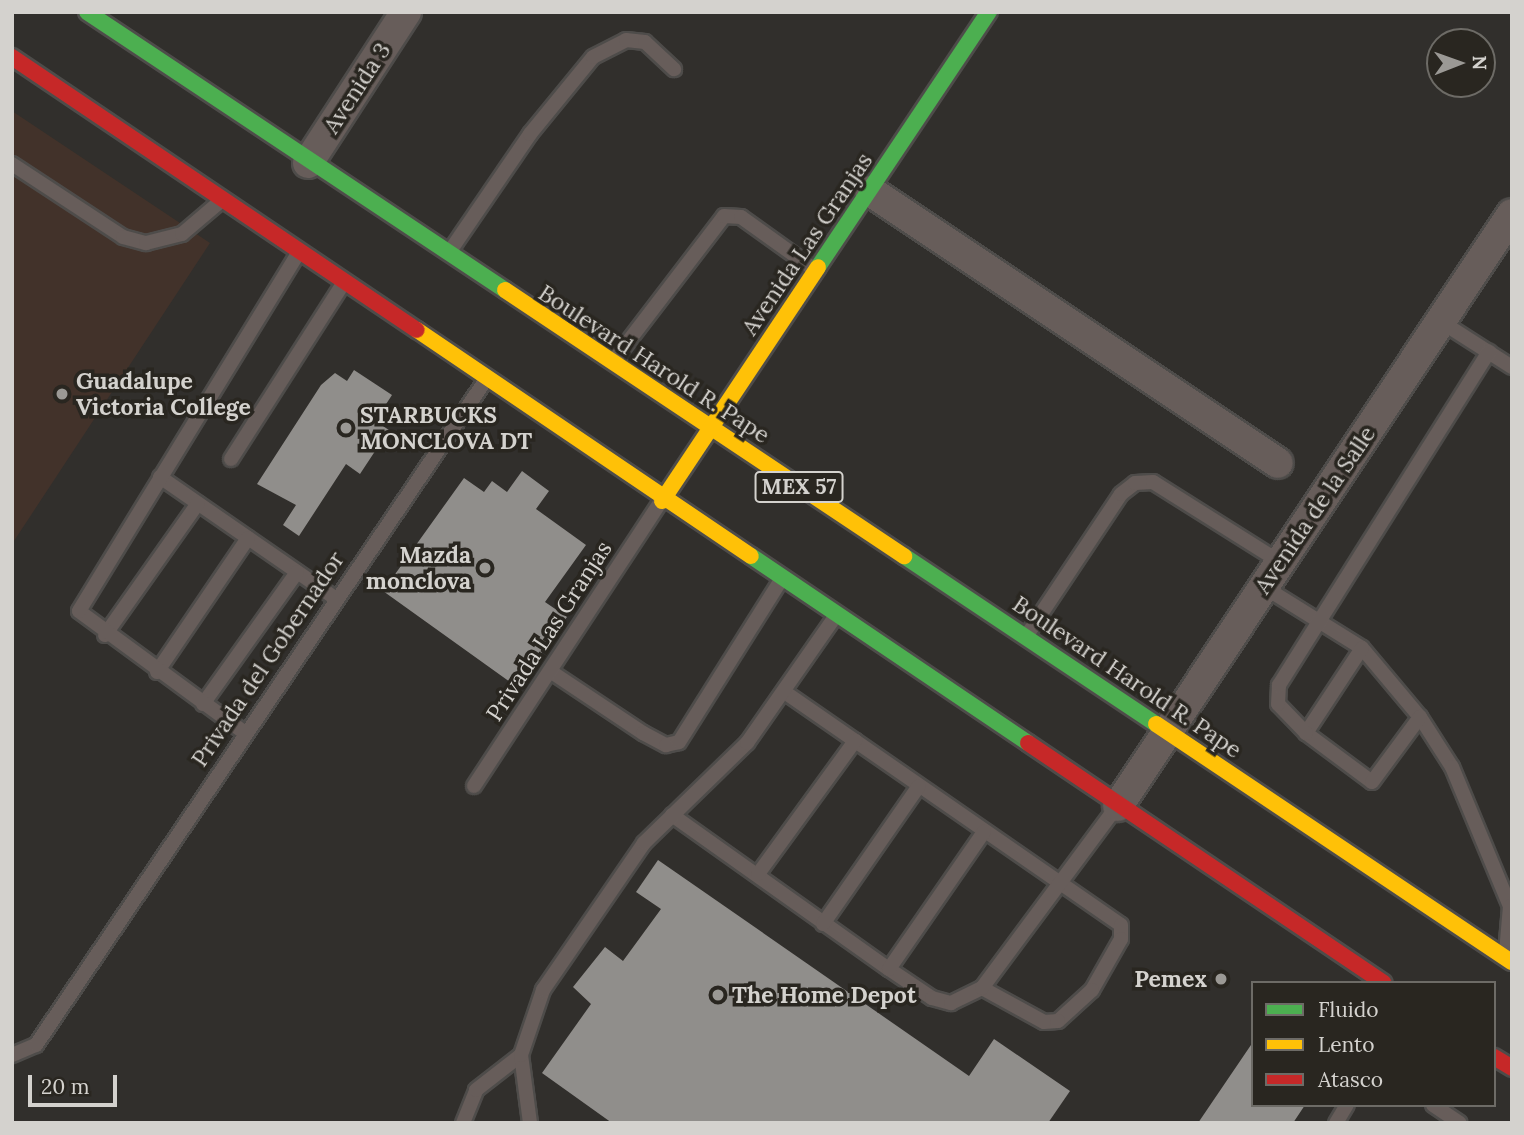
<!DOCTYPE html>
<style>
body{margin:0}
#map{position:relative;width:1524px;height:1135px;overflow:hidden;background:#312f2c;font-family:Lora,serif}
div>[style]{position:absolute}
.education>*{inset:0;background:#42322a}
.building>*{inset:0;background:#908e8b}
.roads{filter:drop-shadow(2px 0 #4e4c4a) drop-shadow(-2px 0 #4e4c4a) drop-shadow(0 2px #4e4c4a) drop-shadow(0 -2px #4e4c4a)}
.lane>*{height:14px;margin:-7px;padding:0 7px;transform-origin:7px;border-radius:7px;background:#675d5a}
.street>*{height:30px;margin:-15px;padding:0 15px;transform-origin:15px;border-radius:15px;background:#675d5a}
.fast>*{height:16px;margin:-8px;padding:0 8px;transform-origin:8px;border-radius:8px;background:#4caf50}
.slow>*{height:16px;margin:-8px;padding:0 8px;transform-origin:8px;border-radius:8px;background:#ffc107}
.jam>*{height:16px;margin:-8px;padding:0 8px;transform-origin:8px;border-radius:8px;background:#c62828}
.dots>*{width:19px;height:19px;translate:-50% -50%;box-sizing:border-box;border:4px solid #292620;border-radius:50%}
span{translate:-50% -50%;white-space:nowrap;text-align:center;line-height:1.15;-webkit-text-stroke:7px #292620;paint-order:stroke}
.shield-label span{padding:2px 5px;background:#292620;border:2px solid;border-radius:5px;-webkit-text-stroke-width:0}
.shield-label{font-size:21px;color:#d4d2ce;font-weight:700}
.street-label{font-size:23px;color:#d4d2ce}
.poi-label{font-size:23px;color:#d4d2ce;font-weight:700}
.left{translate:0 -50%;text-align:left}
.right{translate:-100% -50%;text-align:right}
.frame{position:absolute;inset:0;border:14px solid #d4d2ce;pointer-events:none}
.legend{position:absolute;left:1251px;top:981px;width:245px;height:126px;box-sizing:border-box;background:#292620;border:2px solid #6d6b66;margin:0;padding:9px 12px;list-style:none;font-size:21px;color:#d4d2ce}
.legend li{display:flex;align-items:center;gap:14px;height:35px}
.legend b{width:35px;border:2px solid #6d6b66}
.north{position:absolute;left:1426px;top:28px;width:70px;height:70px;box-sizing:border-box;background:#292620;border:2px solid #6d6b66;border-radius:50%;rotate:89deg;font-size:19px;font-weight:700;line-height:28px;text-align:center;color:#d4d2ce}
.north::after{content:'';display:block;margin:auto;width:24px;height:32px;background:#9b9995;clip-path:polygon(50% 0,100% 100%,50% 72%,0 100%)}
.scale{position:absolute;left:28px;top:1075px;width:89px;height:32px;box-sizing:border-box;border:4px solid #d4d2ce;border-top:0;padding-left:9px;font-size:21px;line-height:24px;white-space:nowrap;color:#d4d2ce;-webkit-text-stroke:5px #292620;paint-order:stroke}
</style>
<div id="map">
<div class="education">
<div style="clip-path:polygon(12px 111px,210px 243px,12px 544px)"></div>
</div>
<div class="building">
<div style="clip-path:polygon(354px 370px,392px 395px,375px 421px,389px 430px,360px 474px,346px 464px,299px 536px,283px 525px,296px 505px,257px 484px,321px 385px,335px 373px,347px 381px)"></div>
<div style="clip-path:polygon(522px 471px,549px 491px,536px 509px,586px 545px,545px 602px,567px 617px,517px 687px,383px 591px,464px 478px,484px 492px,492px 481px,507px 492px)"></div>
<div style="clip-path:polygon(658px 860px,969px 1076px,994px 1039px,1070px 1091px,1048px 1123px,612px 1123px,542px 1073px,591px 1004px,573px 987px,605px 947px,623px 961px,661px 909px,636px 892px)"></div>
<div style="clip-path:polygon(1253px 1042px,1253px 1105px,1305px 1105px,1293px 1123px,1198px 1123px)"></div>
</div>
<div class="roads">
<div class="lane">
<div style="left:12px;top:164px;width:133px;rotate:33.3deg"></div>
<div style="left:123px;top:237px;width:24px;rotate:15deg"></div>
<div style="left:146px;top:243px;width:37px;rotate:-14deg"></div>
<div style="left:182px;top:234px;width:52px;rotate:-40.4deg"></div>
<div style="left:450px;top:251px;width:142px;rotate:-55.6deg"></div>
<div style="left:530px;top:134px;width:99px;rotate:-50.7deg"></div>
<div style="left:593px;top:57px;width:37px;rotate:-27deg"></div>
<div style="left:626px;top:40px;width:19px;rotate:6deg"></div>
<div style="left:645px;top:42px;width:40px;rotate:43deg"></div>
<div style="left:1440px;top:321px;width:85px;rotate:32.6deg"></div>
<div style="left:614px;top:360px;width:181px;rotate:-52.6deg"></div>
<div style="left:724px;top:216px;width:17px;rotate:3deg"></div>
<div style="left:741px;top:217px;width:91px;rotate:35.6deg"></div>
<div style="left:231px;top:459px;width:208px;rotate:-57.4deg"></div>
<div style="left:160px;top:477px;width:214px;rotate:34.7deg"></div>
<div style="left:1264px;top:587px;width:115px;rotate:31.9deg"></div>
<div style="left:1362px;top:648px;width:90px;rotate:50deg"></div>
<div style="left:1420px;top:717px;width:59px;rotate:57.4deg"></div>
<div style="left:1452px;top:767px;width:151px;rotate:67.4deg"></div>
<div style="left:1510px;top:906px;width:47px;rotate:94.9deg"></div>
<div style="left:105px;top:635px;width:161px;rotate:-54.8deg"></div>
<div style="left:1027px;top:635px;width:169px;rotate:-56.3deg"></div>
<div style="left:1121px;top:494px;width:18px;rotate:-38deg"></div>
<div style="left:1135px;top:483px;width:18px;rotate:-3deg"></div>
<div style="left:1153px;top:482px;width:150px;rotate:32.2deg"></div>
<div style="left:1362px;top:648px;width:102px;rotate:123.4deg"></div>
<div style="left:1306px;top:733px;width:82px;rotate:36.6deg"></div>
<div style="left:1372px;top:782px;width:81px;rotate:-53.6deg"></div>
<div style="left:550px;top:671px;width:112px;rotate:33.7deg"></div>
<div style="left:643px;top:733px;width:26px;rotate:28deg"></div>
<div style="left:666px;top:745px;width:13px;rotate:-13deg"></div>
<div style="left:679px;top:742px;width:191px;rotate:-57.8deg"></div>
<div style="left:157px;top:672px;width:162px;rotate:-55.8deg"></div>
<div style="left:786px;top:693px;width:407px;rotate:34.7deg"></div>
<div style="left:1121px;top:925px;width:14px;rotate:90deg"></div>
<div style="left:1121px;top:939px;width:59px;rotate:119.6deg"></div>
<div style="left:1092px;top:990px;width:46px;rotate:137.6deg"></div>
<div style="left:1058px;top:1021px;width:14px;rotate:176deg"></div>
<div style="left:1044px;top:1022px;width:71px;rotate:-151.3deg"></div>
<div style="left:203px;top:704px;width:162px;rotate:-54.5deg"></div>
<div style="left:245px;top:733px;width:206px;rotate:-143.7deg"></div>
<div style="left:79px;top:611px;width:419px;rotate:-58.5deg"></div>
<div style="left:1306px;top:733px;width:40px;rotate:-134deg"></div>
<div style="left:1278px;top:704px;width:19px;rotate:-87deg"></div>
<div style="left:1279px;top:685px;width:394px;rotate:-57.8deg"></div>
<div style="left:474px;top:786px;width:341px;rotate:-56.7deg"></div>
<div style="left:672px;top:815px;width:266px;rotate:35.4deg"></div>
<div style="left:889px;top:969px;width:52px;rotate:34deg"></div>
<div style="left:932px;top:998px;width:20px;rotate:15deg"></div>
<div style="left:951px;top:1003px;width:34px;rotate:-26deg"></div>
<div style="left:982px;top:988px;width:227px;rotate:-53.4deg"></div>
<div style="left:758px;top:874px;width:165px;rotate:-53.9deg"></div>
<div style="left:823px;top:924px;width:168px;rotate:-55.2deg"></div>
<div style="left:889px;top:969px;width:167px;rotate:-55.3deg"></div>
<div style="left:12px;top:1055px;width:26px;rotate:-23deg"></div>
<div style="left:36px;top:1045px;width:802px;rotate:-55.93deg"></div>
<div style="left:1433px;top:1105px;width:32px;rotate:34deg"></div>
<div style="left:463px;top:1123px;width:35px;rotate:-68deg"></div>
<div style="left:476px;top:1090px;width:57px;rotate:-37.9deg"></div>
<div style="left:530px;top:1123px;width:69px;rotate:-97.5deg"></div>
<div style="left:521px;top:1055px;width:69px;rotate:-71.3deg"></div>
<div style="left:543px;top:990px;width:178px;rotate:-55.5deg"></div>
<div style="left:644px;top:843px;width:144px;rotate:-44.2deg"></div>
<div style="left:747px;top:743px;width:154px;rotate:-55.1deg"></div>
<div style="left:1336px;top:1123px;width:21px;rotate:-59deg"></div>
</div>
<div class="street">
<div style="left:308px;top:163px;width:180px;rotate:-57deg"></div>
<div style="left:870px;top:191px;width:490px;rotate:33.7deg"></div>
<div style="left:1118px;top:806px;width:711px;rotate:-56.35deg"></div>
</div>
<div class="fast">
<div style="left:87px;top:12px;width:502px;rotate:33.63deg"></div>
<div style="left:818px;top:267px;width:307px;rotate:-56.2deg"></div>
<div style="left:751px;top:556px;width:334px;rotate:34deg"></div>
<div style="left:904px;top:556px;width:303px;rotate:33.7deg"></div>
</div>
<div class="slow">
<div style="left:505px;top:290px;width:480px;rotate:33.7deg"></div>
<div style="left:417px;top:330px;width:403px;rotate:34.1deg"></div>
<div style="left:662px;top:501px;width:281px;rotate:-56.3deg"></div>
<div style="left:1156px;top:724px;width:428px;rotate:33.8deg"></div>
</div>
<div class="jam">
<div style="left:12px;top:57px;width:488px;rotate:34deg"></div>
<div style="left:1028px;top:743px;width:429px;rotate:34deg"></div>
<div style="left:1494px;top:1057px;width:21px;rotate:31deg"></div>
</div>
</div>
<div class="dots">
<div style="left:62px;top:394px;background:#9b9995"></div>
<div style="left:346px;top:428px;background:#9b9995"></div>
<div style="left:485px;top:568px;background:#9b9995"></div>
<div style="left:1221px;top:979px;background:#9b9995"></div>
<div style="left:718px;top:995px;background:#9b9995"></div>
</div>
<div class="shield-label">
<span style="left:799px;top:487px">MEX 57</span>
</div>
<div class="street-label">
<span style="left:357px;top:88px;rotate:-57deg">Avenida 3</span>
<span style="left:807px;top:244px;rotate:-56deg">Avenida Las Granjas</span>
<span style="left:654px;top:364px;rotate:33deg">Boulevard Harold R. Pape</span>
<span style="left:1315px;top:510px;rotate:-56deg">Avenida de la Salle</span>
<span style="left:549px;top:631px;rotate:-57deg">Privada Las Granjas</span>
<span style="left:268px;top:659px;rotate:-56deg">Privada del Gobernador</span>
<span style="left:1127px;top:677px;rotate:34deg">Boulevard Harold R. Pape</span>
</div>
<div class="poi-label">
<span class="left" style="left:76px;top:394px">Guadalupe<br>Victoria College</span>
<span class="left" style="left:360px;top:428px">STARBUCKS<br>MONCLOVA DT</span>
<span class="right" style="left:471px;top:568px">Mazda<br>monclova</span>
<span class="right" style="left:1207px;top:979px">Pemex</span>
<span class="left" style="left:732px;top:995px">The Home Depot</span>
</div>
<div class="frame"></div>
<ul class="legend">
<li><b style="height:9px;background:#4caf50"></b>Fluido</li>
<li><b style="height:9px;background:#ffc107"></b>Lento</li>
<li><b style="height:9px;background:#c62828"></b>Atasco</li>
</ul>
<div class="north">N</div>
<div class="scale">20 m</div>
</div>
